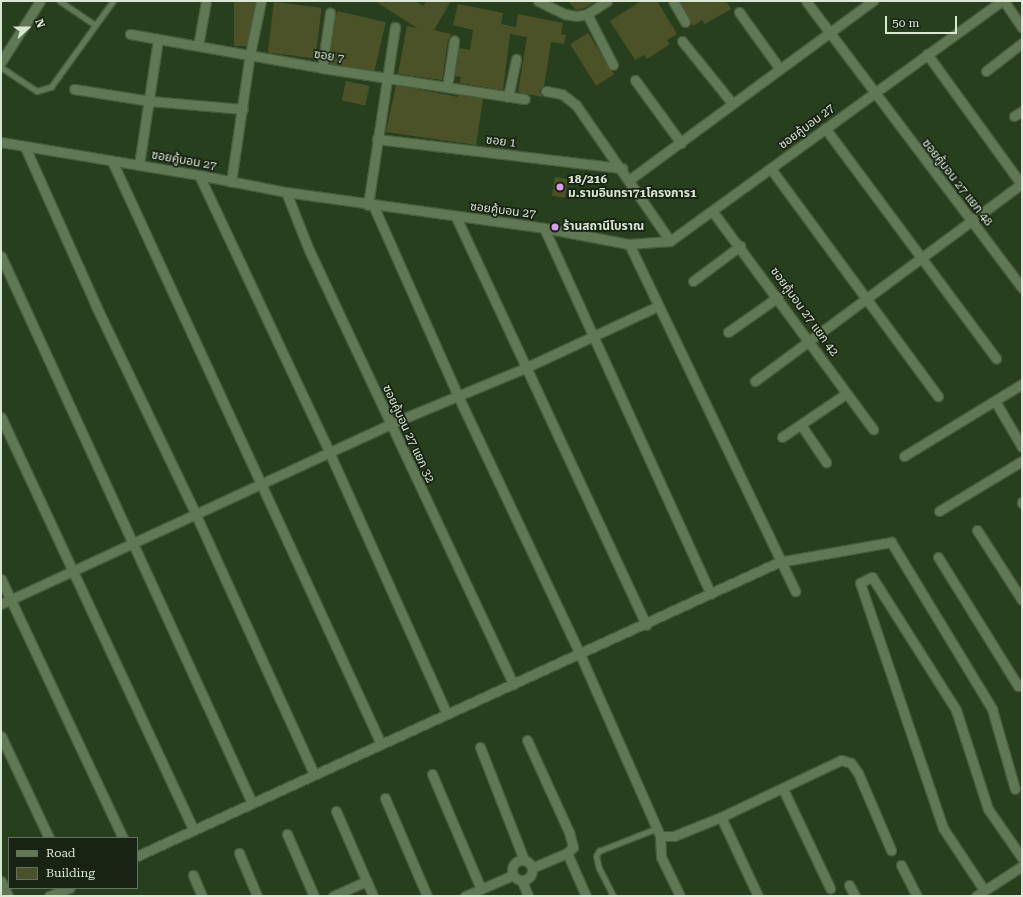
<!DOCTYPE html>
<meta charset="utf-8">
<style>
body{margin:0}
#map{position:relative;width:1023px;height:897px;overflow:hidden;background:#283f1d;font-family:"Roboto Serif","Noto Sans Thai",serif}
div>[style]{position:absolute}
.building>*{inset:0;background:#4c5228;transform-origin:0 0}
.roads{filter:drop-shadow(1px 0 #485b3e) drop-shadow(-1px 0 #485b3e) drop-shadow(0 1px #485b3e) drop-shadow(0 -1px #485b3e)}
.lane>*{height:4.5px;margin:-2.25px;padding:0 2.25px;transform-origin:2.25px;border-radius:2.25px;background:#607954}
.street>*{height:9px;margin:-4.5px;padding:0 4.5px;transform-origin:4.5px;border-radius:4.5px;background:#607954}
.street>.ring{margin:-4.5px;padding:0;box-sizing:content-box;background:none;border:9px solid #607954;border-radius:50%}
.dots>*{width:11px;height:11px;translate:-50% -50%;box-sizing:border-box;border:2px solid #182313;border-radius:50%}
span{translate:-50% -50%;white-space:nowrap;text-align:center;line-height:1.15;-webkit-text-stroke:3.5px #182313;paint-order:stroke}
.street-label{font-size:12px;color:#d9e7d3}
.poi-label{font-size:12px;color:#d9e7d3;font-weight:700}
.left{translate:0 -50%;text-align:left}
.frame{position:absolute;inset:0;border:2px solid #d9e7d3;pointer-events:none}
.legend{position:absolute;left:8px;top:837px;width:130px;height:52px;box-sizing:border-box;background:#182313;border:1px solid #657160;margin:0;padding:5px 7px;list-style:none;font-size:12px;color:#d9e7d3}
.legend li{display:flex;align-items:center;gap:8px;height:20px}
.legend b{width:20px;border:1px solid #657160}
.north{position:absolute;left:8px;top:8px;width:40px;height:40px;-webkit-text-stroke:3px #182313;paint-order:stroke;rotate:69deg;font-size:11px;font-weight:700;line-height:16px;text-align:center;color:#d9e7d3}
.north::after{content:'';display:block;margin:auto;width:14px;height:18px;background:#d9e7d3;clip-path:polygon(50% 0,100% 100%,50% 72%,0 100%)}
.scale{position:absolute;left:885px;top:16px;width:72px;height:18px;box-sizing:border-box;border:2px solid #d9e7d3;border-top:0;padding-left:5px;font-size:12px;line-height:14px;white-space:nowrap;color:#d9e7d3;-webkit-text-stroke:3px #182313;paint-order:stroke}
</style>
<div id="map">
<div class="building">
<div style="left:234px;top:1px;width:21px;height:45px"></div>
<div style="clip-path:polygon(375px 1px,415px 1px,423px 6px,426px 1px,451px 1px,434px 30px,451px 34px,448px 40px,442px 80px,398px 74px,407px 26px,417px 28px)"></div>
<div style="clip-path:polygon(568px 1px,596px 1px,585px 8px,576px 10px)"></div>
<div style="clip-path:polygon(641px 1px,657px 1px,677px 34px,667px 40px,670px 44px,647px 59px,644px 55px,635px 60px,610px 21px)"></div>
<div style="clip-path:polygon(680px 1px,726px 1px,731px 9px,705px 24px,702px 20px,693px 26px)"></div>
<div style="left:274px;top:2px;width:48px;height:51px;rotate:7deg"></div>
<div style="clip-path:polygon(458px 4px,503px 13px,501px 24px,516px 27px,518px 14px,563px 23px,561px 34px,566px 35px,564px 44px,551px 42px,544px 86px,540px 90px,542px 97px,518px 92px,527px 37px,510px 34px,503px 90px,460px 83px,461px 77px,455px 76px,459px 48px,470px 50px,473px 30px,453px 25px)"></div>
<div style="left:337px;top:11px;width:50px;height:53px;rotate:13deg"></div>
<div style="left:588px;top:33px;width:49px;height:21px;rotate:58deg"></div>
<div style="left:346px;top:81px;width:24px;height:20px;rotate:12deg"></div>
<div style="clip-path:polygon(396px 85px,458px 97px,458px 95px,483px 99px,476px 145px,386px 132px)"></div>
<div style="left:555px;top:177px;width:13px;height:19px;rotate:9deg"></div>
</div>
<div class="roads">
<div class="lane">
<div style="left:60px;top:1px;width:41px;rotate:34.1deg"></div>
<div style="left:1px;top:67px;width:43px;rotate:33.7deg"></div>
<div style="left:37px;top:91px;width:15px;rotate:-16deg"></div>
<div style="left:51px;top:87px;width:106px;rotate:-54.2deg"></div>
<div style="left:613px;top:896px;width:30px;rotate:-117deg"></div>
<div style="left:599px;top:869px;width:13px;rotate:-103deg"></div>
<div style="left:596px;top:856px;width:6px;rotate:-59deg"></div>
<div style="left:599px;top:851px;width:60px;rotate:-21.4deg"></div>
</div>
<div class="street">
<div style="left:538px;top:1px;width:30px;rotate:26deg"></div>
<div style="left:565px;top:14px;width:11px;rotate:10deg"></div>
<div style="left:576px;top:16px;width:11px;rotate:-10deg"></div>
<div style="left:587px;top:14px;width:24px;rotate:-33deg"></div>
<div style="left:673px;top:1px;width:24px;rotate:60deg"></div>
<div style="left:806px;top:1px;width:359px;rotate:53deg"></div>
<div style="left:1004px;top:1px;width:32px;rotate:56deg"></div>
<div style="left:739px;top:12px;width:70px;rotate:54.3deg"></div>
<div style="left:587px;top:14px;width:57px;rotate:63deg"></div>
<div style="left:130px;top:34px;width:195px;rotate:10deg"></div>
<div style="left:322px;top:68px;width:205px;rotate:8.7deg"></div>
<div style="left:682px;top:41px;width:80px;rotate:51.1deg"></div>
<div style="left:198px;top:46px;width:46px;rotate:-79.9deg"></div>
<div style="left:927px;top:54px;width:162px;rotate:54.1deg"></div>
<div style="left:1px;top:62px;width:72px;rotate:-57.4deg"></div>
<div style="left:322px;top:68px;width:56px;rotate:-81.7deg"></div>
<div style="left:986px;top:71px;width:46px;rotate:-37.9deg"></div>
<div style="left:635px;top:80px;width:78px;rotate:53.9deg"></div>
<div style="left:447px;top:87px;width:47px;rotate:-81.3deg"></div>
<div style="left:74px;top:89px;width:77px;rotate:9deg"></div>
<div style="left:150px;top:101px;width:93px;rotate:4.9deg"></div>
<div style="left:546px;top:91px;width:16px;rotate:11deg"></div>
<div style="left:562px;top:94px;width:18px;rotate:38deg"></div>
<div style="left:576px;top:105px;width:165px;rotate:55.3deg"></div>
<div style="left:508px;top:97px;width:39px;rotate:-78deg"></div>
<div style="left:1014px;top:116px;width:9px;rotate:-32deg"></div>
<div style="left:825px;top:128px;width:287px;rotate:53.4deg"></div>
<div style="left:377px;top:139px;width:247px;rotate:6.8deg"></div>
<div style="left:1px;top:142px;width:201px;rotate:9.5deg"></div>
<div style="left:199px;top:175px;width:89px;rotate:11.1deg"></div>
<div style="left:286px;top:192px;width:260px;rotate:7.9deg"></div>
<div style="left:544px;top:228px;width:86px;rotate:10.7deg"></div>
<div style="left:629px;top:244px;width:41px;rotate:-4.2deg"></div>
<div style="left:670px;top:241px;width:409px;rotate:-35.9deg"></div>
<div style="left:25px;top:147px;width:174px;rotate:65.9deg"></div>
<div style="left:96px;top:306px;width:232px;rotate:64.4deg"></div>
<div style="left:196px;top:515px;width:285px;rotate:65.5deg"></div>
<div style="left:112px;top:161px;width:642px;rotate:65.23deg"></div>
<div style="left:139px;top:165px;width:127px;rotate:-81.4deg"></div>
<div style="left:771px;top:169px;width:282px;rotate:53.7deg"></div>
<div style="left:199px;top:175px;width:308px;rotate:64.8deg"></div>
<div style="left:330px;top:454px;width:285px;rotate:65.8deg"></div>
<div style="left:629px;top:180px;width:303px;rotate:-36.3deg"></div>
<div style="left:231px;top:182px;width:129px;rotate:-81.6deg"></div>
<div style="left:250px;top:54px;width:54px;rotate:-78.3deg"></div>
<div style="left:286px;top:192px;width:62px;rotate:68.4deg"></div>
<div style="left:309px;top:250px;width:480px;rotate:64.8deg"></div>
<div style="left:368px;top:205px;width:180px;rotate:-81.4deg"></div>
<div style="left:373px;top:205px;width:209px;rotate:66deg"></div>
<div style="left:458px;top:396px;width:283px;rotate:64.7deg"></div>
<div style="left:579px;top:652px;width:201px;rotate:66.2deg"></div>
<div style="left:660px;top:836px;width:21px;rotate:87deg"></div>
<div style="left:661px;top:857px;width:43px;rotate:64deg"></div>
<div style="left:713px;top:212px;width:270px;rotate:53.6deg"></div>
<div style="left:456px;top:217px;width:450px;rotate:65deg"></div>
<div style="left:544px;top:228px;width:402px;rotate:65.5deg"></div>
<div style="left:629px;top:244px;width:385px;rotate:64.4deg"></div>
<div style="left:1px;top:256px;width:602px;rotate:65.35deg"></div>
<div style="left:693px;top:281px;width:59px;rotate:-36.7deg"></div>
<div style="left:728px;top:332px;width:61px;rotate:-35deg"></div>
<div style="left:755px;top:381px;width:331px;rotate:-36.5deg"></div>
<div style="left:995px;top:401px;width:53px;rotate:59.6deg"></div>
<div style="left:1px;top:417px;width:456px;rotate:65deg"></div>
<div style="left:801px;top:425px;width:45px;rotate:56deg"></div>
<div style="left:782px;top:437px;width:78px;rotate:-34.1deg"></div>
<div style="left:904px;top:456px;width:138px;rotate:-31.4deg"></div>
<div style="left:1022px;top:502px;width:1px;rotate:90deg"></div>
<div style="left:939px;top:511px;width:97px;rotate:-31.1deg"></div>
<div style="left:977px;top:530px;width:83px;rotate:57.3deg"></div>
<div style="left:938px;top:557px;width:152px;rotate:58.2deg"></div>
<div style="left:1018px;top:686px;width:4px;rotate:-27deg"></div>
<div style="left:1px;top:579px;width:286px;rotate:64.8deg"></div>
<div style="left:1px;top:604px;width:429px;rotate:-24.8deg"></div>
<div style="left:390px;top:424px;width:146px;rotate:-22.5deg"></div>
<div style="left:525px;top:368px;width:147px;rotate:-25deg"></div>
<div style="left:1px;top:736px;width:113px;rotate:64.8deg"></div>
<div style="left:527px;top:740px;width:101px;rotate:65.5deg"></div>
<div style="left:569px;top:832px;width:16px;rotate:75deg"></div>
<div style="left:573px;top:847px;width:8px;rotate:135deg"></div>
<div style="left:567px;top:853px;width:38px;rotate:157deg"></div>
<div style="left:480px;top:747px;width:121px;rotate:68.7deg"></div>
<div style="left:432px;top:774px;width:125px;rotate:66.9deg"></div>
<div style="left:783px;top:789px;width:110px;rotate:64.6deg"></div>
<div style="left:385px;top:798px;width:107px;rotate:66.8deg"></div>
<div style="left:336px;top:811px;width:93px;rotate:66.5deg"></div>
<div style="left:721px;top:817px;width:87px;rotate:64.9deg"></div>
<div style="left:287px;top:834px;width:68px;rotate:66.5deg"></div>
<div style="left:660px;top:836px;width:14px"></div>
<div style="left:674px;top:836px;width:51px;rotate:-22deg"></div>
<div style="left:721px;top:817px;width:133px;rotate:-25.4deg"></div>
<div style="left:841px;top:760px;width:10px;rotate:17deg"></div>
<div style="left:851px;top:763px;width:12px;rotate:55deg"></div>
<div style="left:858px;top:773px;width:84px;rotate:66.8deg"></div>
<div style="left:239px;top:853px;width:47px;rotate:67.3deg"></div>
<div style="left:567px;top:853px;width:47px;rotate:66.2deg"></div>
<div style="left:137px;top:856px;width:706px;rotate:-24.61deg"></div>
<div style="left:779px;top:562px;width:114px;rotate:-10.1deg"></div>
<div style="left:891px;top:542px;width:195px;rotate:58.8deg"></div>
<div style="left:992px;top:709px;width:83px;rotate:74deg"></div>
<div class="ring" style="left:512px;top:860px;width:11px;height:11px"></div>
<div style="left:901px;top:865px;width:35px;rotate:63deg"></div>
<div style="left:193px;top:875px;width:23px;rotate:67deg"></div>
<div style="left:1px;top:881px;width:17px;rotate:65deg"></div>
<div style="left:522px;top:881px;width:16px;rotate:68deg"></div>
<div style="left:849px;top:885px;width:13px;rotate:61deg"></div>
<div style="left:984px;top:890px;width:74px;rotate:-123.5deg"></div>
<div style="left:943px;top:828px;width:259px;rotate:-108.7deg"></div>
<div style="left:860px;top:583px;width:13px;rotate:-27deg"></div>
<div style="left:872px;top:577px;width:157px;rotate:57.7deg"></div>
<div style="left:956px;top:710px;width:104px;rotate:72.1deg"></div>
<div style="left:988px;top:809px;width:60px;rotate:55.2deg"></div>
<div style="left:49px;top:896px;width:22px;rotate:-21deg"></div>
<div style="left:333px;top:896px;width:37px;rotate:-24deg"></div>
<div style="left:465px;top:896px;width:52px;rotate:-23.6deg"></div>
<div style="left:976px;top:896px;width:55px;rotate:-33.1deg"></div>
</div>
</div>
<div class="dots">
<div style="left:560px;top:187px;background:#db99f5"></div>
<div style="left:555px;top:227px;background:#db99f5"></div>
</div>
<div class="street-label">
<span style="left:329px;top:57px;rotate:9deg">ซอย 7</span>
<span style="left:807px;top:127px;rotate:-37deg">ซอยคู้บอน 27</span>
<span style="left:501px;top:142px;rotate:7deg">ซอย 1</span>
<span style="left:184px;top:161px;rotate:10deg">ซอยคู้บอน 27</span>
<span style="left:957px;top:183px;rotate:52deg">ซอยคู้บอน 27 แยก 48</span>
<span style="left:503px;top:211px;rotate:7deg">ซอยคู้บอน 27</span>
<span style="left:804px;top:312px;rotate:54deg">ซอยคู้บอน 27 แยก 42</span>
<span style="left:408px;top:434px;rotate:65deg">ซอยคู้บอน 27 แยก 32</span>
</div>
<div class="poi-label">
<span class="left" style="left:568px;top:187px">18/216<br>ม.รามอินทรา71โครงการ1</span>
<span class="left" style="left:563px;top:227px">ร้านสถานีโบราณ</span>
</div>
<div class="frame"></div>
<ul class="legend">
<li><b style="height:5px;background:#607954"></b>Road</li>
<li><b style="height:11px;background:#4c5228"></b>Building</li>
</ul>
<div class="north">N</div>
<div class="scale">50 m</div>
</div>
